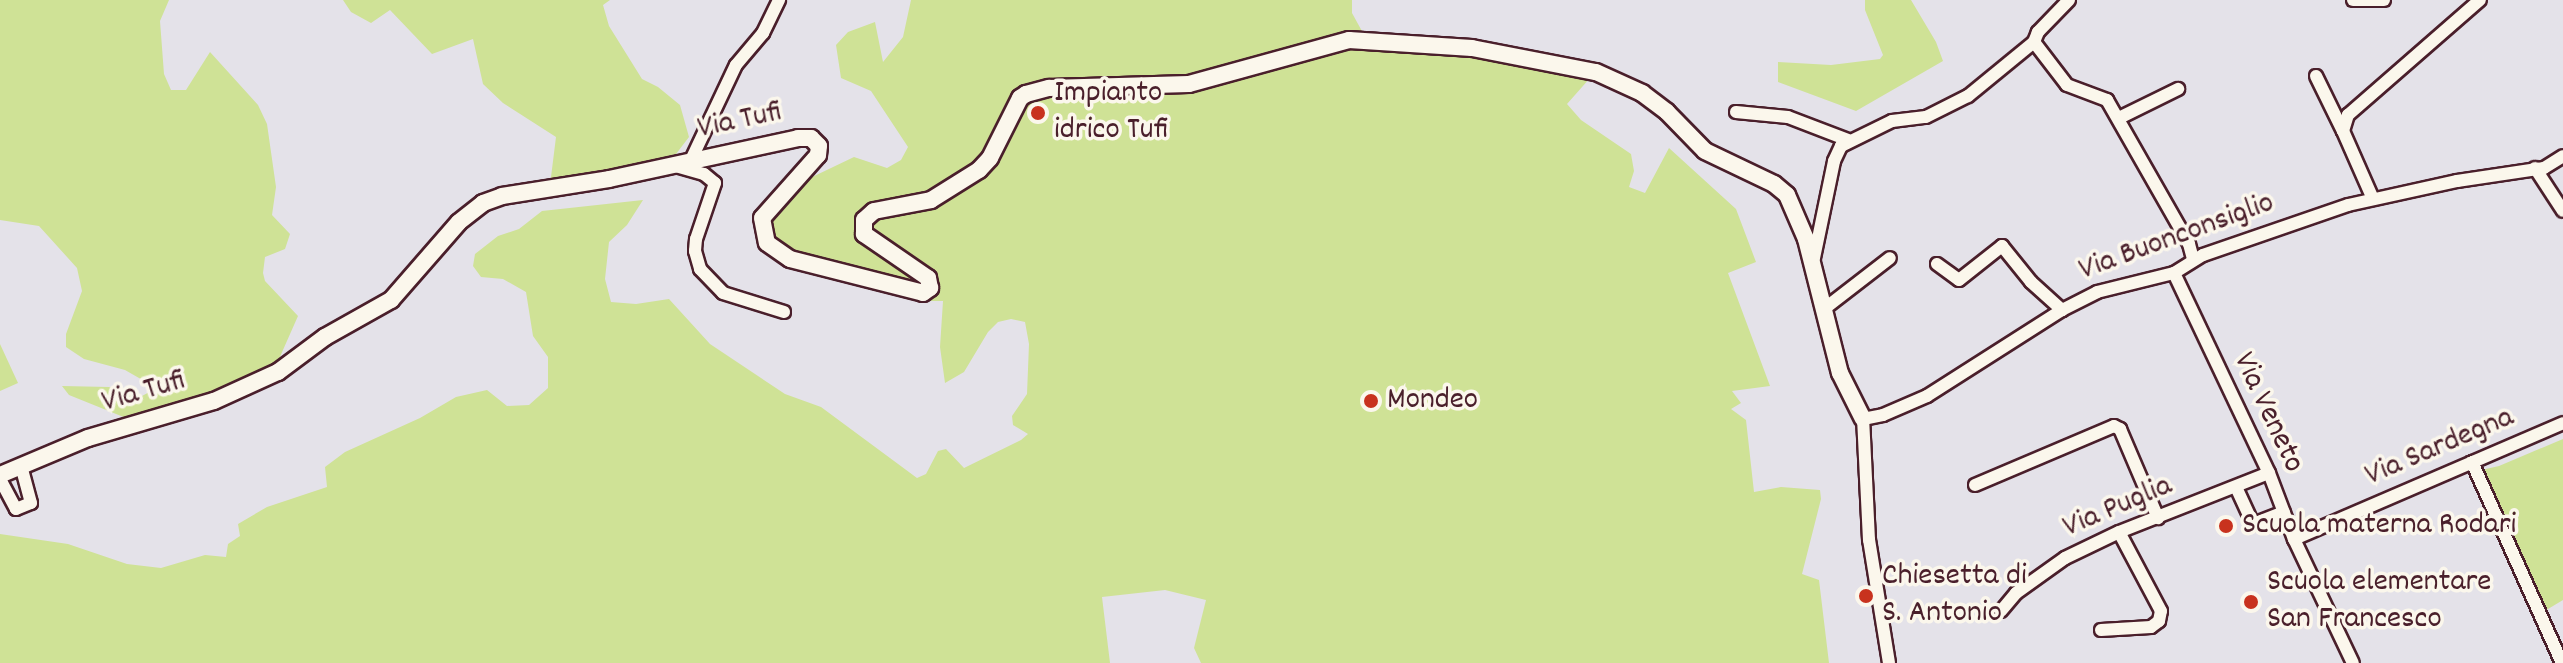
<!DOCTYPE html>
<style>
body{margin:0}
#map{position:relative;width:2563px;height:663px;overflow:hidden;background:#e4e2e9;font-family:Dekko,sans-serif}
div>[style]{position:absolute}
.green>*{inset:0;background:#cfe296}
.roads{filter:drop-shadow(2px 0 #4a1f2b) drop-shadow(-2px 0 #4a1f2b) drop-shadow(0 2px #4a1f2b) drop-shadow(0 -2px #4a1f2b)}
.street>*{height:12px;margin:-6px;padding:0 6px;transform-origin:6px;border-radius:6px;background:#fbf7ec}
.secondary>*{height:16px;margin:-8px;padding:0 8px;transform-origin:8px;border-radius:8px;background:#fbf7ec}
.dots>*{width:22px;height:22px;translate:-50% -50%;box-sizing:border-box;border:4px solid #fbf7ec;border-radius:50%}
span{translate:-50% -50%;white-space:nowrap;text-align:center;line-height:1.15;-webkit-text-stroke:7px #fbf7ec;paint-order:stroke}
.poi-label{font-size:32px;color:#4a1f2b}
.left{translate:0 -50%;text-align:left}
.street-label{font-size:32px;color:#4a1f2b}
</style>
<div id="map">
<div class="green">
<div style="clip-path:polygon(0 0,169px 0,160px 21px,164px 74px,171px 90px,186px 90px,210px 52px,258px 105px,267px 124px,276px 187px,272px 215px,290px 234px,285px 249px,265px 257px,263px 273px,265px 281px,298px 316px,279px 359px,254px 379px,177px 406px,126px 418px,69px 395px,62px 386px,109px 387px,142px 396px,153px 390px,146px 382px,125px 370px,84px 359px,66px 347px,66px 334px,82px 291px,77px 268px,39px 226px,0 220px)"></div>
<div style="clip-path:polygon(343px 0,610px 0,603px 5px,609px 26px,642px 79px,658px 87px,680px 105px,689px 137px,676px 154px,653px 160px,638px 169px,550px 185px,556px 137px,503px 103px,483px 84px,473px 39px,432px 54px,390px 10px,371px 23px,351px 12px)"></div>
<div style="clip-path:polygon(911px 0,1352px 0,1352px 13px,1363px 33px,1358px 34px,1454px 47px,1590px 78px,1567px 104px,1581px 120px,1631px 154px,1634px 171px,1629px 187px,1645px 193px,1669px 148px,1736px 209px,1756px 262px,1728px 273px,1770px 386px,1732px 391px,1741px 403px,1731px 409px,1746px 420px,1754px 492px,1781px 487px,1820px 490px,1821px 499px,1802px 574px,1819px 580px,1829px 663px,1201px 663px,1194px 648px,1206px 600px,1165px 590px,1102px 597px,1110px 663px,0 663px,0 534px,68px 544px,127px 564px,161px 568px,205px 555px,226px 557px,228px 544px,240px 536px,238px 524px,267px 507px,327px 487px,325px 467px,345px 452px,420px 418px,456px 397px,487px 390px,507px 406px,529px 405px,548px 388px,548px 357px,533px 336px,526px 292px,503px 279px,481px 277px,473px 266px,475px 254px,498px 236px,519px 229px,542px 211px,643px 200px,627px 225px,609px 242px,605px 279px,611px 302px,636px 304px,669px 299px,710px 344px,785px 394px,821px 407px,917px 478px,926px 474px,938px 451px,946px 449px,964px 468px,1021px 440px,1028px 434px,1013px 425px,1012px 416px,1027px 394px,1029px 344px,1025px 322px,1011px 319px,998px 322px,988px 332px,964px 372px,945px 383px,940px 347px,943px 301px,927px 301px,790px 265px,776px 259px,761px 240px,785px 190px,854px 157px,887px 168px,901px 160px,908px 147px,871px 91px,841px 78px,836px 45px,848px 32px,875px 22px,883px 62px,903px 37px)"></div>
<div style="clip-path:polygon(1865px 0,1911px 0,1936px 42px,1943px 61px,1856px 111px,1778px 82px,1778px 62px,1831px 65px,1880px 59px,1883px 55px,1865px 10px)"></div>
<div style="clip-path:polygon(0 344px,18px 383px,0 391px)"></div>
<div style="clip-path:polygon(2563px 439px,2563px 600px,2543px 612px,2477px 471px,2499px 466px)"></div>
</div>
<div class="roads">
<div class="street">
<div style="left:2069px;top:0;width:45px;rotate:134.1deg"></div>
<div style="left:2038px;top:32px;width:11px;rotate:112deg"></div>
<div style="left:2034px;top:42px;width:54px;rotate:52.5deg"></div>
<div style="left:2067px;top:85px;width:43px;rotate:20.6deg"></div>
<div style="left:2107px;top:100px;width:166px;rotate:60.3deg"></div>
<div style="left:2189px;top:244px;width:16px;rotate:75deg"></div>
<div style="left:2353px;top:0;width:31px"></div>
<div style="left:2316px;top:76px;width:61px;rotate:63.9deg"></div>
<div style="left:1736px;top:112px;width:52px;rotate:5.5deg"></div>
<div style="left:1788px;top:117px;width:64px;rotate:21deg"></div>
<div style="left:2119px;top:118px;width:66px;rotate:-26.2deg"></div>
<div style="left:691px;top:160px;width:105px;rotate:-64.7deg"></div>
<div style="left:736px;top:65px;width:42px;rotate:-49.8deg"></div>
<div style="left:763px;top:33px;width:37px;rotate:-64deg"></div>
<div style="left:672px;top:165px;width:33px;rotate:16deg"></div>
<div style="left:704px;top:174px;width:14px;rotate:39deg"></div>
<div style="left:715px;top:183px;width:59px;rotate:108.7deg"></div>
<div style="left:696px;top:239px;width:12px;rotate:95deg"></div>
<div style="left:695px;top:251px;width:19px;rotate:74deg"></div>
<div style="left:700px;top:269px;width:33px;rotate:46deg"></div>
<div style="left:723px;top:293px;width:64px;rotate:17.3deg"></div>
<div style="left:2535px;top:168px;width:51px;rotate:56.9deg"></div>
<div style="left:2373px;top:199px;width:74px;rotate:-113.8deg"></div>
<div style="left:2343px;top:131px;width:17px;rotate:-73deg"></div>
<div style="left:2348px;top:115px;width:175px;rotate:-41.1deg"></div>
<div style="left:1814px;top:258px;width:99px;rotate:-78.3deg"></div>
<div style="left:1834px;top:161px;width:17px;rotate:-65deg"></div>
<div style="left:1841px;top:146px;width:57px;rotate:-26.1deg"></div>
<div style="left:1892px;top:121px;width:34px;rotate:-7deg"></div>
<div style="left:1926px;top:117px;width:47px;rotate:-26.6deg"></div>
<div style="left:1968px;top:96px;width:85px;rotate:-39.3deg"></div>
<div style="left:1937px;top:264px;width:27px;rotate:36deg"></div>
<div style="left:1959px;top:280px;width:55px;rotate:-38.3deg"></div>
<div style="left:2002px;top:246px;width:46px;rotate:51.1deg"></div>
<div style="left:2031px;top:282px;width:42px;rotate:42.1deg"></div>
<div style="left:2174px;top:273px;width:221px;rotate:64.6deg"></div>
<div style="left:2269px;top:473px;width:71px;rotate:69.3deg"></div>
<div style="left:2294px;top:539px;width:137px;rotate:64.6deg"></div>
<div style="left:1824px;top:309px;width:83px;rotate:-37.7deg"></div>
<div style="left:2472px;top:462px;width:220px;rotate:65.9deg"></div>
<div style="left:0;top:479px;width:34px;rotate:62deg"></div>
<div style="left:16px;top:509px;width:16px;rotate:-22deg"></div>
<div style="left:31px;top:503px;width:38px;rotate:-105deg"></div>
<div style="left:1975px;top:485px;width:151px;rotate:-23deg"></div>
<div style="left:2114px;top:426px;width:7px;rotate:27deg"></div>
<div style="left:2120px;top:429px;width:97px;rotate:66.9deg"></div>
<div style="left:2236px;top:487px;width:41px;rotate:65.3deg"></div>
<div style="left:2253px;top:524px;width:33px;rotate:-21deg"></div>
<div style="left:2294px;top:539px;width:293px;rotate:-23.3deg"></div>
<div style="left:2001px;top:611px;width:23px;rotate:-50deg"></div>
<div style="left:2016px;top:593px;width:60px;rotate:-35.5deg"></div>
<div style="left:2065px;top:558px;width:60px;rotate:-25.7deg"></div>
<div style="left:2119px;top:532px;width:161px;rotate:-21.5deg"></div>
<div style="left:2101px;top:630px;width:50px;rotate:-3.4deg"></div>
<div style="left:2151px;top:627px;width:10px;rotate:-37deg"></div>
<div style="left:2159px;top:621px;width:10px;rotate:-79deg"></div>
<div style="left:2161px;top:611px;width:89px;rotate:-118deg"></div>
<div style="left:1889px;top:663px;width:125px;rotate:-99.2deg"></div>
<div style="left:1869px;top:540px;width:121px;rotate:-92.8deg"></div>
<div style="left:1863px;top:419px;width:20px;rotate:-11deg"></div>
<div style="left:1883px;top:415px;width:48px;rotate:-23.4deg"></div>
<div style="left:1927px;top:396px;width:160px;rotate:-32.5deg"></div>
<div style="left:2062px;top:310px;width:39px;rotate:-27deg"></div>
<div style="left:2097px;top:292px;width:79px;rotate:-13.9deg"></div>
<div style="left:2174px;top:273px;width:34px;rotate:-32deg"></div>
<div style="left:2203px;top:255px;width:153px;rotate:-19deg"></div>
<div style="left:2348px;top:205px;width:112px;rotate:-12.4deg"></div>
<div style="left:2457px;top:181px;width:88px;rotate:-8.5deg"></div>
<div style="left:2544px;top:168px;width:22px;rotate:-32deg"></div>
</div>
<div class="secondary">
<div style="left:0;top:475px;width:95px;rotate:-22.8deg"></div>
<div style="left:88px;top:438px;width:131px;rotate:-16.4deg"></div>
<div style="left:214px;top:401px;width:70px;rotate:-24.4deg"></div>
<div style="left:278px;top:372px;width:59px;rotate:-36.7deg"></div>
<div style="left:325px;top:337px;width:76px;rotate:-29.3deg"></div>
<div style="left:391px;top:300px;width:103px;rotate:-48.9deg"></div>
<div style="left:459px;top:222px;width:31px;rotate:-38deg"></div>
<div style="left:483px;top:203px;width:20px;rotate:-20deg"></div>
<div style="left:502px;top:196px;width:108px;rotate:-9deg"></div>
<div style="left:609px;top:179px;width:193px;rotate:-12.2deg"></div>
<div style="left:798px;top:138px;width:13px"></div>
<div style="left:811px;top:138px;width:11px;rotate:45deg"></div>
<div style="left:819px;top:146px;width:9px;rotate:96deg"></div>
<div style="left:818px;top:155px;width:84px;rotate:131.6deg"></div>
<div style="left:762px;top:218px;width:25px;rotate:79deg"></div>
<div style="left:767px;top:243px;width:28px;rotate:35deg"></div>
<div style="left:790px;top:259px;width:137px;rotate:14.3deg"></div>
<div style="left:923px;top:293px;width:9px;rotate:-36deg"></div>
<div style="left:930px;top:288px;width:10px;rotate:-101deg"></div>
<div style="left:928px;top:278px;width:78px;rotate:-145.5deg"></div>
<div style="left:864px;top:234px;width:14px;rotate:-90deg"></div>
<div style="left:864px;top:220px;width:13px;rotate:-42deg"></div>
<div style="left:874px;top:211px;width:58px;rotate:-10.9deg"></div>
<div style="left:931px;top:200px;width:57px;rotate:-32deg"></div>
<div style="left:979px;top:170px;width:16px;rotate:-47deg"></div>
<div style="left:990px;top:158px;width:67px;rotate:-63.4deg"></div>
<div style="left:1020px;top:98px;width:7px;rotate:-34deg"></div>
<div style="left:1026px;top:94px;width:24px;rotate:-15deg"></div>
<div style="left:1049px;top:88px;width:140px;rotate:-1.6deg"></div>
<div style="left:1189px;top:84px;width:166px;rotate:-15.4deg"></div>
<div style="left:1349px;top:40px;width:123px;rotate:3.7deg"></div>
<div style="left:1472px;top:48px;width:126px;rotate:11deg"></div>
<div style="left:1596px;top:72px;width:51px;rotate:24.5deg"></div>
<div style="left:1642px;top:93px;width:31px;rotate:37deg"></div>
<div style="left:1667px;top:112px;width:54px;rotate:45.7deg"></div>
<div style="left:1705px;top:151px;width:76px;rotate:25.6deg"></div>
<div style="left:1774px;top:184px;width:17px;rotate:40deg"></div>
<div style="left:1787px;top:195px;width:48px;rotate:66.6deg"></div>
<div style="left:1806px;top:239px;width:138px;rotate:75.8deg"></div>
<div style="left:1840px;top:373px;width:51px;rotate:63.4deg"></div>
</div>
</div>
<div class="dots">
<div style="left:1038px;top:113px;background:#c8321e"></div>
<div style="left:1371px;top:401px;background:#c8321e"></div>
<div style="left:2226px;top:526px;background:#c8321e"></div>
<div style="left:1866px;top:596px;background:#c8321e"></div>
<div style="left:2251px;top:602px;background:#c8321e"></div>
</div>
<div class="poi-label">
<span class="left" style="left:1054px;top:113px">Impianto<br>idrico Tufi</span>
<span class="left" style="left:1387px;top:401px">Mondeo</span>
<span class="left" style="left:2242px;top:526px">Scuola materna Rodari</span>
<span class="left" style="left:1882px;top:596px">Chiesetta di<br>S. Antonio</span>
<span class="left" style="left:2267px;top:602px">Scuola elementare<br>San Francesco</span>
</div>
<div class="street-label">
<span style="left:740px;top:122px;rotate:-12deg">Via Tufi</span>
<span style="left:2177px;top:238px;rotate:-20deg">Via Buonconsiglio</span>
<span style="left:144px;top:393px;rotate:-16deg">Via Tufi</span>
<span style="left:2267px;top:413px;rotate:65deg">Via Veneto</span>
<span style="left:2440px;top:448px;rotate:-23deg">Via Sardegna</span>
<span style="left:2118px;top:508px;rotate:-23deg">Via Puglia</span>
</div>
</div>
